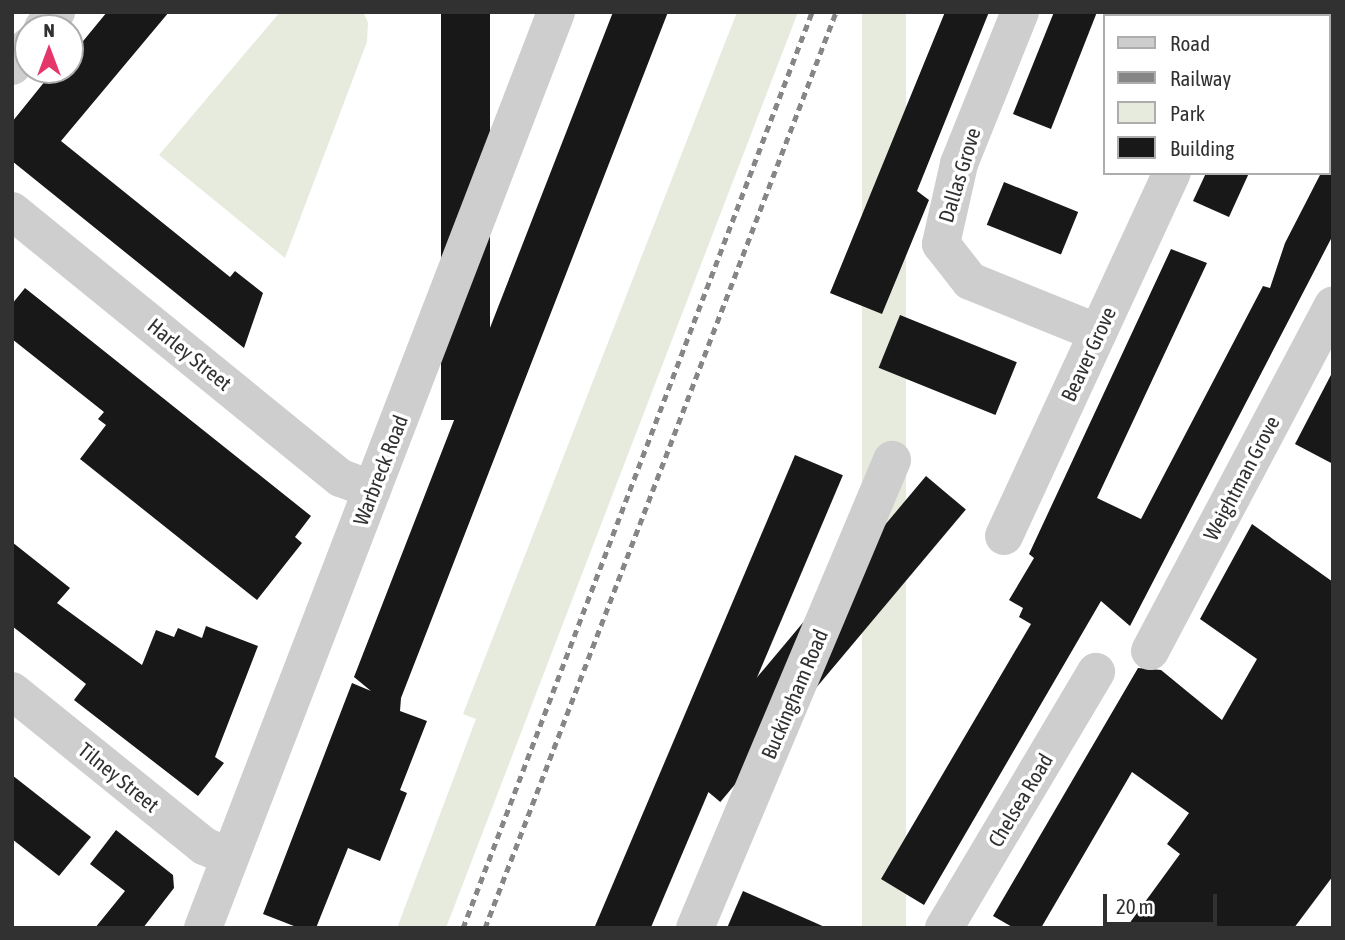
<!DOCTYPE html>
<style>
body{margin:0}
#map{position:relative;width:1345px;height:940px;overflow:hidden;background:#fff;font-family:"Asap Condensed",sans-serif}
div>[style]{position:absolute}
.green>*{inset:0;background:#e7ebdd;transform-origin:0 0}
.building>*{inset:0;background:#181818;transform-origin:0 0}
.street>*{height:38px;margin:-19px;padding:0 19px;transform-origin:19px;border-radius:19px;background:#cecece}
.rail>*{height:5px;margin-top:-2.5px;transform-origin:0;background:repeating-linear-gradient(90deg,#868686 0 7px,transparent 0 12px)}
span{translate:-50% -50%;white-space:nowrap;text-align:center;line-height:1.15;-webkit-text-stroke:7px #fff;paint-order:stroke}
.street-label{font-size:21px;color:#313131}
.frame{position:absolute;inset:0;border:14px solid #313131;pointer-events:none}
.legend{position:absolute;left:1103px;top:14px;width:228px;height:161px;box-sizing:border-box;background:#fff;border:2px solid #adadad;margin:0;padding:9px 12px;list-style:none;font-size:21px;color:#313131}
.legend li{display:flex;align-items:center;gap:14px;height:35px}
.legend b{width:35px;border:2px solid #adadad}
.north{position:absolute;left:14px;top:14px;width:70px;height:70px;box-sizing:border-box;background:#fff;border:2px solid #adadad;border-radius:50%;rotate:0deg;font-size:19px;font-weight:700;line-height:28px;text-align:center;color:#313131}
.north::after{content:'';display:block;margin:auto;width:24px;height:32px;background:#e63669;clip-path:polygon(50% 0,100% 100%,50% 72%,0 100%)}
.scale{position:absolute;left:1103px;top:894px;width:114px;height:32px;box-sizing:border-box;border:4px solid #313131;border-top:0;padding-left:9px;font-size:21px;line-height:24px;white-space:nowrap;color:#313131;-webkit-text-stroke:5px #fff;paint-order:stroke}
</style>
<div id="map">
<div class="green">
<div style="clip-path:polygon(280px 12px,363px 12px,368px 22px,367px 42px,285px 258px,159px 155px)"></div>
<div style="clip-path:polygon(737px 12px,798px 12px,446px 928px,397px 928px,476px 719px,463px 714px)"></div>
<div style="left:862px;top:12px;width:44px;height:982px"></div>
</div>
<div class="building">
<div style="clip-path:polygon(107px 12px,169px 12px,61px 141px,230px 277px,235px 271px,263px 293px,244px 348px,12px 161px,12px 122px,54px 70px,70px 70px,70px 57px)"></div>
<div style="left:441px;top:12px;width:49px;height:408px"></div>
<div style="clip-path:polygon(613px 12px,668px 12px,401px 698px,400px 711px,427px 721px,400px 790px,407px 793px,380px 861px,348px 848px,316px 928px,299px 928px,263px 914px,352px 683px,371px 691px,354px 677px)"></div>
<div style="clip-path:polygon(945px 12px,989px 12px,917px 191px,929px 200px,882px 314px,830px 293px)"></div>
<div style="clip-path:polygon(1054px 12px,1097px 12px,1051px 129px,1013px 114px)"></div>
<div style="clip-path:polygon(1333px 151px,1333px 235px,1130px 626px,1101px 601px,924px 905px,881px 879px,1031px 624px,1019px 617px,1023px 608px,1009px 600px,1034px 558px,1029px 554px,1171px 249px,1207px 263px,1097px 498px,1141px 519px,1263px 286px,1270px 288px,1285px 243px,1321px 173px,1329px 173px)"></div>
<div style="clip-path:polygon(1206px 173px,1249px 173px,1229px 217px,1193px 201px)"></div>
<div style="left:1004px;top:182px;width:80px;height:46px;rotate:22deg"></div>
<div style="clip-path:polygon(25px 288px,311px 516px,295px 537px,302px 543px,257px 600px,80px 459px,106px 425px,98px 419px,104px 412px,12px 339px,12px 304px)"></div>
<div style="left:900px;top:315px;width:126px;height:57px;rotate:22deg"></div>
<div style="clip-path:polygon(1333px 371px,1333px 464px,1295px 444px)"></div>
<div style="left:795px;top:455px;width:52px;height:512px;rotate:23deg"></div>
<div style="left:926px;top:476px;width:52px;height:382px;rotate:40deg"></div>
<div style="clip-path:polygon(1252px 524px,1333px 582px,1333px 876px,1294px 928px,1126px 928px,1180px 854px,1167px 844px,1189px 813px,1132px 772px,1041px 928px,1014px 928px,993px 916px,1138px 668px,1161px 670px,1222px 720px,1257px 659px,1200px 619px)"></div>
<div style="clip-path:polygon(12px 542px,70px 588px,57px 603px,142px 665px,156px 630px,174px 637px,178px 628px,202px 638px,206px 626px,258px 646px,215px 757px,224px 763px,198px 796px,74px 700px,86px 684px,12px 626px)"></div>
<div style="clip-path:polygon(12px 775px,91px 837px,59px 876px,12px 839px)"></div>
<div style="clip-path:polygon(116px 830px,173px 875px,174px 888px,143px 928px,95px 928px,125px 891px,90px 864px)"></div>
<div style="clip-path:polygon(743px 891px,827px 928px,727px 928px)"></div>
</div>
<div class="street">
<div style="left:1020px;top:12px;width:164px;rotate:111.9deg"></div>
<div style="left:959px;top:164px;width:82px;rotate:102.7deg"></div>
<div style="left:941px;top:244px;width:47px;rotate:51.9deg"></div>
<div style="left:970px;top:281px;width:138px;rotate:22.1deg"></div>
<div style="left:1318px;top:12px;width:6px;rotate:45deg"></div>
<div style="left:1246px;top:16px;width:4px;rotate:-63deg"></div>
<div style="left:43px;top:28px;width:21px;rotate:-51deg"></div>
<div style="left:12px;top:66px;width:25px;rotate:-50deg"></div>
<div style="left:12px;top:211px;width:424px;rotate:39.1deg"></div>
<div style="left:341px;top:478px;width:33px;rotate:21deg"></div>
<div style="left:1004px;top:536px;width:400px;rotate:-65.2deg"></div>
<div style="left:1150px;top:651px;width:391px;rotate:-62.1deg"></div>
<div style="left:12px;top:691px;width:247px;rotate:38.9deg"></div>
<div style="left:204px;top:846px;width:28px;rotate:23deg"></div>
<div style="left:203px;top:928px;width:982px;rotate:-68.92deg"></div>
<div style="left:695px;top:928px;width:508px;rotate:-67.17deg"></div>
<div style="left:944px;top:928px;width:298px;rotate:-59.3deg"></div>
</div>
<div class="rail">
<div style="left:463px;top:928px;width:980px;rotate:-69.14deg"></div>
<div style="left:485px;top:928px;width:981px;rotate:-69.03deg"></div>
</div>
<div class="street-label">
<span style="left:959px;top:175px;rotate:-73deg">Dallas Grove</span>
<span style="left:190px;top:354px;rotate:39deg">Harley Street</span>
<span style="left:1088px;top:354px;rotate:-65deg">Beaver Grove</span>
<span style="left:380px;top:470px;rotate:-69deg">Warbreck Road</span>
<span style="left:1241px;top:478px;rotate:-62deg">Weightman Grove</span>
<span style="left:794px;top:694px;rotate:-67deg">Buckingham Road</span>
<span style="left:119px;top:777px;rotate:39deg">Tilney Street</span>
<span style="left:1020px;top:800px;rotate:-59deg">Chelsea Road</span>
</div>
<div class="frame"></div>
<ul class="legend">
<li><b style="height:9px;background:#cecece"></b>Road</li>
<li><b style="height:9px;background:#868686"></b>Railway</li>
<li><b style="height:19px;background:#e7ebdd"></b>Park</li>
<li><b style="height:19px;background:#181818"></b>Building</li>
</ul>
<div class="north">N</div>
<div class="scale">20 m</div>
</div>
